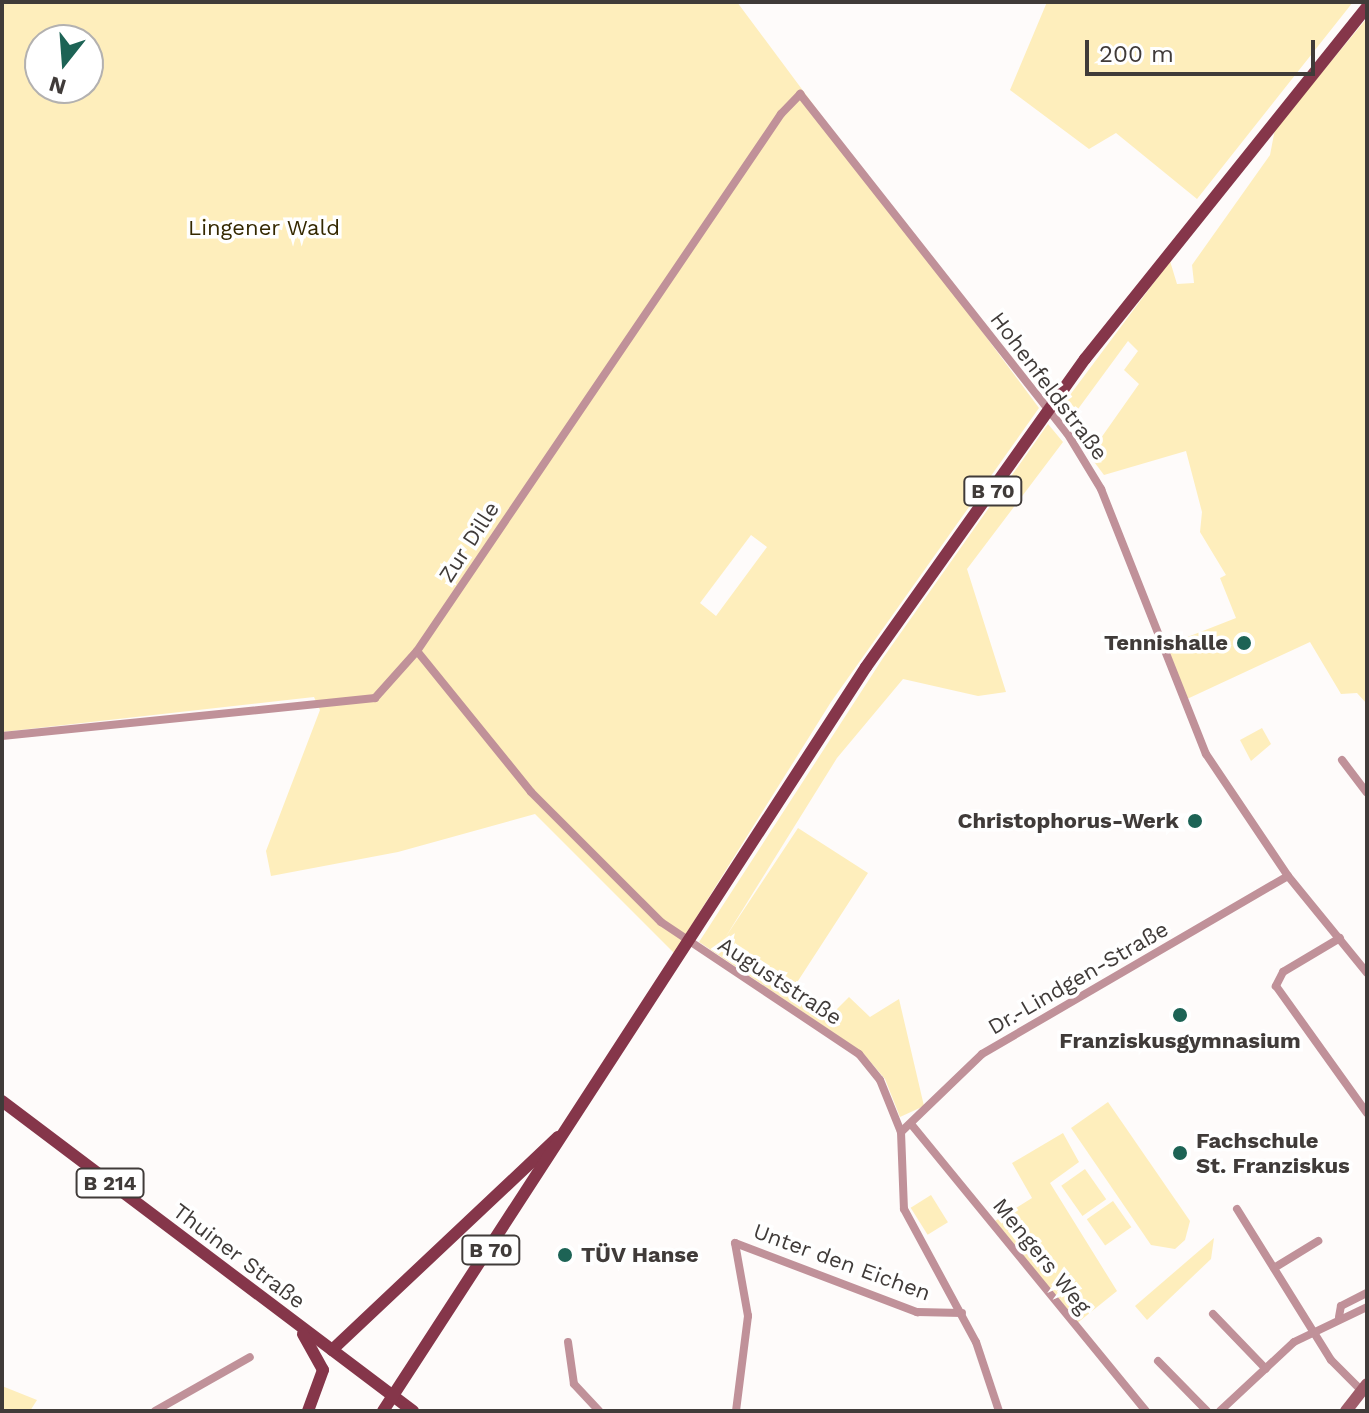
<!DOCTYPE html>
<meta charset="utf-8">
<style>
body{margin:0}
#map{position:relative;width:1369px;height:1413px;overflow:hidden;background:#fefbfa;font-family:"Work Sans",sans-serif}
div>[style]{position:absolute}
.green>*{inset:0;background:#feeebc;transform-origin:0 0}
.street>*{height:8px;margin:-4px;padding:0 4px;transform-origin:4px;border-radius:4px;background:#c09199}
.secondary>*{height:12px;margin:-6px;padding:0 6px;transform-origin:6px;border-radius:6px;background:#9f5d6a}
.primary>*{height:12px;margin:-6px;padding:0 6px;transform-origin:6px;border-radius:6px;background:#85364a}
.dots>*{width:22px;height:22px;translate:-50% -50%;box-sizing:border-box;border:4px solid #fff;border-radius:50%}
span{translate:-50% -50%;white-space:nowrap;text-align:center;line-height:1.15;-webkit-text-stroke:7px #fff;paint-order:stroke}
.shield-label span{padding:2px 6px;background:#fff;border:2px solid;border-radius:6px;-webkit-text-stroke-width:0}
.shield-label{font-size:20px;color:#403b39;font-weight:700}
.park-label{font-size:22px;color:#342800}
.street-label{font-size:22px;color:#403b39}
.poi-label{font-size:22px;color:#403b39;font-weight:700}
.right{translate:-100% -50%;text-align:right}
.left{translate:0 -50%;text-align:left}
.frame{position:absolute;inset:0;border:4px solid #403b39;pointer-events:none}
.north{position:absolute;left:24px;top:24px;width:80px;height:80px;box-sizing:border-box;background:#fff;border:2px solid #b3b1b0;border-radius:50%;rotate:197deg;font-size:22px;font-weight:700;line-height:32px;text-align:center;color:#403b39}
.north::after{content:'';display:block;margin:auto;width:28px;height:36px;background:#1d6355;clip-path:polygon(50% 0,100% 100%,50% 72%,0 100%)}
.scale{position:absolute;left:1085px;top:40px;width:230px;height:36px;box-sizing:border-box;border:4px solid #403b39;border-top:0;padding-left:10px;font-size:24px;line-height:28px;white-space:nowrap;color:#403b39;-webkit-text-stroke:6px #fff;paint-order:stroke}
</style>
<div id="map">
<div class="green">
<div style="clip-path:polygon(evenodd,2px 2px,737px 2px,1039px 408px,831px 702px,674px 953px,535px 814px,398px 852px,271px 876px,266px 851px,320px 710px,314px 697px,2px 732px,2px 2px,40px 40px,88px 40px,88px 88px,40px 88px,40px 40px,2px 2px,751px 535px,767px 547px,716px 616px,700px 603px,751px 535px)"></div>
<div style="clip-path:polygon(1047px 2px,1353px 2px,1197px 199px,1116px 133px,1089px 149px,1010px 90px)"></div>
<div style="clip-path:polygon(1367px 18px,1367px 704px,1357px 693px,1341px 694px,1310px 642px,1187px 699px,1167px 645px,1236px 618px,1220px 578px,1226px 575px,1200px 532px,1202px 512px,1186px 451px,1104px 475px,1089px 455px,1139px 384px,1124px 370px,1138px 351px,1128px 341px,1067px 424px,1058px 411px,1170px 261px,1177px 284px,1194px 283px,1192px 265px,1270px 155px,1275px 129px)"></div>
<div style="clip-path:polygon(1048px 424px,1063px 442px,967px 569px,1006px 692px,978px 696px,903px 679px,837px 758px,725px 938px,798px 828px,868px 873px,796px 984px,727px 940px,833px 1013px,849px 997px,870px 1017px,899px 999px,924px 1106px,900px 1117px,885px 1079px,862px 1052px,699px 942px,883px 658px)"></div>
<div style="clip-path:polygon(1262px 728px,1271px 744px,1251px 761px,1240px 740px)"></div>
<div style="clip-path:polygon(1108px 1102px,1190px 1221px,1185px 1240px,1175px 1249px,1151px 1245px,1071px 1128px)"></div>
<div style="clip-path:polygon(1063px 1133px,1079px 1162px,1050px 1183px,1117px 1291px,1076px 1324px,995px 1221px,1032px 1198px,1012px 1163px)"></div>
<div style="left:1085px;top:1169px;width:37px;height:29px;rotate:55deg"></div>
<div style="left:931px;top:1195px;width:32px;height:24px;rotate:58deg"></div>
<div style="left:1113px;top:1201px;width:32px;height:32px;rotate:55deg"></div>
<div style="clip-path:polygon(1214px 1238px,1211px 1259px,1147px 1320px,1135px 1306px)"></div>
<div style="clip-path:polygon(2px 1386px,37px 1400px,30px 1411px,2px 1411px)"></div>
</div>
<div class="street">
<div style="left:417px;top:651px;width:181px;rotate:51deg"></div>
<div style="left:531px;top:792px;width:184px;rotate:45deg"></div>
<div style="left:661px;top:922px;width:238px;rotate:33.7deg"></div>
<div style="left:859px;top:1054px;width:33px;rotate:51deg"></div>
<div style="left:880px;top:1080px;width:56px;rotate:68deg"></div>
<div style="left:901px;top:1132px;width:77px;rotate:87.8deg"></div>
<div style="left:904px;top:1209px;width:151px;rotate:61.6deg"></div>
<div style="left:976px;top:1342px;width:73px;rotate:71.6deg"></div>
<div style="left:2px;top:736px;width:375px;rotate:-5.8deg"></div>
<div style="left:375px;top:698px;width:63px;rotate:-48.2deg"></div>
<div style="left:417px;top:651px;width:649px;rotate:-55.87deg"></div>
<div style="left:781px;top:114px;width:28px;rotate:-46deg"></div>
<div style="left:800px;top:94px;width:432px;rotate:51.8deg"></div>
<div style="left:1067px;top:433px;width:66px;rotate:58.7deg"></div>
<div style="left:1101px;top:489px;width:285px;rotate:68.4deg"></div>
<div style="left:1206px;top:754px;width:147px;rotate:56.1deg"></div>
<div style="left:1288px;top:876px;width:125px;rotate:50.8deg"></div>
<div style="left:1342px;top:760px;width:41px;rotate:52.9deg"></div>
<div style="left:1340px;top:938px;width:66px;rotate:149.2deg"></div>
<div style="left:1283px;top:972px;width:16px;rotate:117deg"></div>
<div style="left:1276px;top:986px;width:156px;rotate:54.4deg"></div>
<div style="left:911px;top:1124px;width:371px;rotate:50.7deg"></div>
<div style="left:901px;top:1132px;width:112px;rotate:-43.9deg"></div>
<div style="left:982px;top:1054px;width:354px;rotate:-30.2deg"></div>
<div style="left:1237px;top:1209px;width:178px;rotate:58.1deg"></div>
<div style="left:1331px;top:1360px;width:45px;rotate:45deg"></div>
<div style="left:1274px;top:1268px;width:52px;rotate:-31.5deg"></div>
<div style="left:1213px;top:1314px;width:76px;rotate:46.1deg"></div>
<div style="left:1339px;top:1317px;width:11px;rotate:-80deg"></div>
<div style="left:1341px;top:1306px;width:29px;rotate:-27deg"></div>
<div style="left:568px;top:1342px;width:42px;rotate:81.9deg"></div>
<div style="left:574px;top:1384px;width:37px;rotate:47deg"></div>
<div style="left:1158px;top:1361px;width:70px;rotate:45.6deg"></div>
<div style="left:155px;top:1411px;width:109px;rotate:-29.6deg"></div>
<div style="left:736px;top:1411px;width:96px;rotate:-82.8deg"></div>
<div style="left:748px;top:1316px;width:74px;rotate:-100.1deg"></div>
<div style="left:735px;top:1243px;width:195px;rotate:20.8deg"></div>
<div style="left:917px;top:1312px;width:45px;rotate:1.3deg"></div>
<div style="left:1220px;top:1411px;width:101px;rotate:-43deg"></div>
<div style="left:1294px;top:1342px;width:81px;rotate:-25.6deg"></div>
</div>
<div class="secondary">
<div style="left:1346px;top:1411px;width:34px;rotate:-52deg"></div>
</div>
<div class="primary">
<div style="left:2px;top:1101px;width:515px;rotate:37.03deg"></div>
<div style="left:303px;top:1334px;width:41px;rotate:60.9deg"></div>
<div style="left:323px;top:1370px;width:44px;rotate:110.1deg"></div>
<div style="left:332px;top:1350px;width:311px;rotate:-43.3deg"></div>
<div style="left:383px;top:1411px;width:887px;rotate:-57.01deg"></div>
<div style="left:866px;top:667px;width:378px;rotate:-54.6deg"></div>
<div style="left:1085px;top:359px;width:451px;rotate:-51.3deg"></div>
</div>
<div class="dots">
<div style="left:1244px;top:643px;background:#1d6355"></div>
<div style="left:1195px;top:821px;background:#1d6355"></div>
<div style="left:1180px;top:1015px;background:#1d6355"></div>
<div style="left:1180px;top:1153px;background:#1d6355"></div>
<div style="left:565px;top:1255px;background:#1d6355"></div>
</div>
<div class="shield-label">
<span style="left:993px;top:491px">B 70</span>
<span style="left:110px;top:1183px">B 214</span>
<span style="left:491px;top:1250px">B 70</span>
</div>
<div class="park-label">
<span style="left:264px;top:228px">Lingener Wald</span>
</div>
<div class="street-label">
<span style="left:1049px;top:386px;rotate:53deg">Hohenfeldstraße</span>
<span style="left:469px;top:542px;rotate:-57deg">Zur Dille</span>
<span style="left:1078px;top:978px;rotate:-30deg">Dr.-Lindgen-Straße</span>
<span style="left:780px;top:981px;rotate:33deg">Auguststraße</span>
<span style="left:239px;top:1256px;rotate:37deg">Thuiner Straße</span>
<span style="left:1042px;top:1256px;rotate:51deg">Mengers Weg</span>
<span style="left:842px;top:1262px;rotate:20deg">Unter den Eichen</span>
</div>
<div class="poi-label">
<span class="right" style="left:1228px;top:643px">Tennishalle</span>
<span class="right" style="left:1179px;top:821px">Christophorus-Werk</span>
<span style="left:1180px;top:1041px">Franziskusgymnasium</span>
<span class="left" style="left:1196px;top:1153px">Fachschule<br>St. Franziskus</span>
<span class="left" style="left:581px;top:1255px">TÜV Hanse</span>
</div>
<div class="frame"></div>
<div class="north">N</div>
<div class="scale">200 m</div>
</div>
